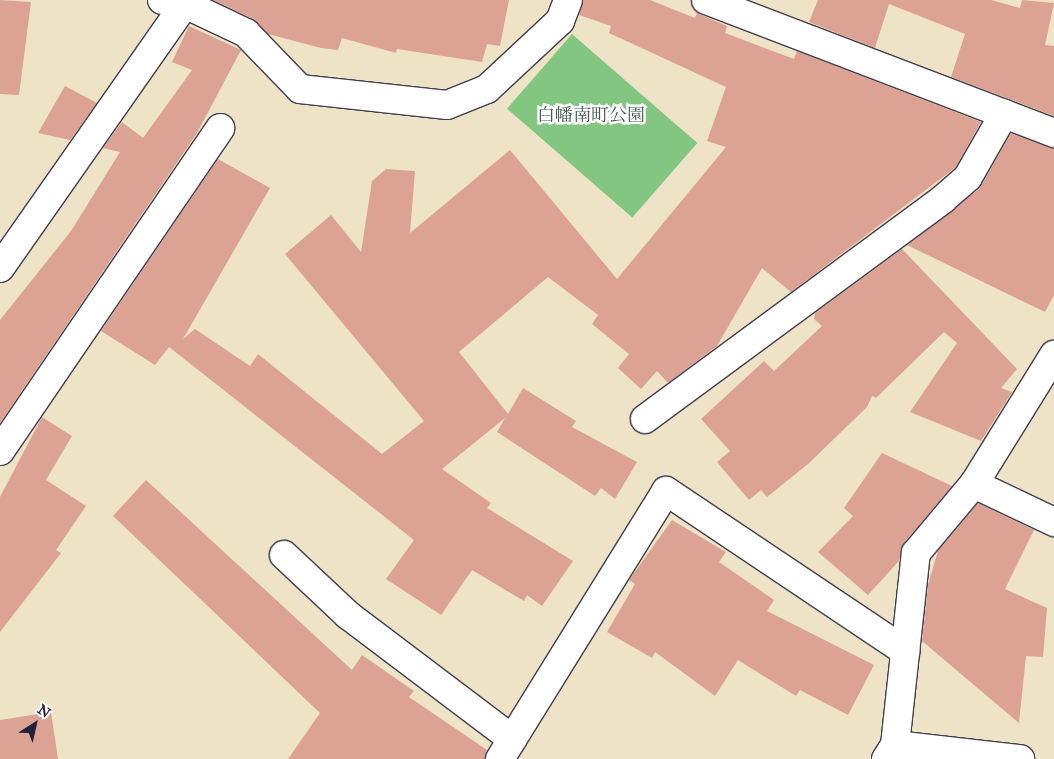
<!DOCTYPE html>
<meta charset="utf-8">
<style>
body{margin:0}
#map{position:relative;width:1054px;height:759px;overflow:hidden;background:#eee3c6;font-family:"IM FELL Great Primer","Noto Serif JP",serif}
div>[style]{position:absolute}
.green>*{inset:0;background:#82c681;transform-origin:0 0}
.building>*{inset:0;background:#dca395}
.roads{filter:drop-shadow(1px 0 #413f50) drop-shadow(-1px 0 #413f50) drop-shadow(0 1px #413f50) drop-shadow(0 -1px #413f50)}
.minor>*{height:28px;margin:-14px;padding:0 14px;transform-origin:14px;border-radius:14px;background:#fff}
span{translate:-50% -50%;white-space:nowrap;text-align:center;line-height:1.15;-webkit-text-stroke:5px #fff;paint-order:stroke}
.park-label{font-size:18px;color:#445b54}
.north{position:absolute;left:10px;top:699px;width:50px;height:50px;-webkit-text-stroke:4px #fff;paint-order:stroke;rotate:35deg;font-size:14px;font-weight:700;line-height:20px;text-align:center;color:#22223b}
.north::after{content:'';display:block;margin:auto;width:18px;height:22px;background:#22223b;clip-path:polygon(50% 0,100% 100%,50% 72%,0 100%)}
</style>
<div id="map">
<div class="green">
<div style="left:572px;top:34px;width:166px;height:99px;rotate:41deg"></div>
</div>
<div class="building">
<div style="clip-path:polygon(0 0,31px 2px,19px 95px,0 94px)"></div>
<div style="clip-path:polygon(213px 0,509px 0,500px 46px,487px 44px,482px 62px,397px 49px,396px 53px,342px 38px,338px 50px,321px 48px,268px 34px,253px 19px)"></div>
<div style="clip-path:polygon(583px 0,650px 0,695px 18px,697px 13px,727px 26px,725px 33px,794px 59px,797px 51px,981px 122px,956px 167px,791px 292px,762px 268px,717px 346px,668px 383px,657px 371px,641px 389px,618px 368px,629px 354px,592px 324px,598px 315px,548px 277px,459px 352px,508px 414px,523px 388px,576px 421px,572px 427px,637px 462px,615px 499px,601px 488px,595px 496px,497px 432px,505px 418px,442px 469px,491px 503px,487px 508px,573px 561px,542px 606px,527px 595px,524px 601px,472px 570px,441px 615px,386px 579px,414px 540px,169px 347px,155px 365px,101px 331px,218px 159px,270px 188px,183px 339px,195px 329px,250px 366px,258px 354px,382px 454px,424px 421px,285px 254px,331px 215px,361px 252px,372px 181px,386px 169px,415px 171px,410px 233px,510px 150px,617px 279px,726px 147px,707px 141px,726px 87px,609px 33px,611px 26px,579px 15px)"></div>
<div style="clip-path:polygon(818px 0,991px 0,1020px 8px,1022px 0,1054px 3px,1045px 45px,1054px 46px,1054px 116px,951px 77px,965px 34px,889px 4px,875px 48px,809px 22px)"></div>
<div style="clip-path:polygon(189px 26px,241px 50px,197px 133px,0 423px,0 320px,71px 231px,120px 152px,103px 148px,122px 122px,143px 138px,192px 70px,172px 62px)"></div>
<div style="clip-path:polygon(65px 86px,97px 103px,70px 140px,38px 133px)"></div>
<div style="clip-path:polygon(1011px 133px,1054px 148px,1054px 295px,1045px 312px,907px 245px,979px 189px)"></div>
<div style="clip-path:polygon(902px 249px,1017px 369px,1001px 388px,1012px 392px,981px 441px,910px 412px,957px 343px,944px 332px,876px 398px,872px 396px,867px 407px,808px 464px,767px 497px,761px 490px,749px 500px,717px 462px,730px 451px,701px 419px,764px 361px,774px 371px,822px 326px,814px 319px,815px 313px)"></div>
<div style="clip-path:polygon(42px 417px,72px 436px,46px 480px,86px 506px,56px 550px,61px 553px,0 632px,0 497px)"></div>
<div style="clip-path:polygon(882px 453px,952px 486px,904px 543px,899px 561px,868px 595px,818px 552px,853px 516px,844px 508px)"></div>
<div style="clip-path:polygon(146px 480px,352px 670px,362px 655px,414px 691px,409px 697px,487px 750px,484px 759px,288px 759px,320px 713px,113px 516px)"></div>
<div style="clip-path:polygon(978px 503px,1034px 530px,1005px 589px,1047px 608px,1043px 657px,1026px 656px,1019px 723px,922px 641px,928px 585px,938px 551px)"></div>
<div style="clip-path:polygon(672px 520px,726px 552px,719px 562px,774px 600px,767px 611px,874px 665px,848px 715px,800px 690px,796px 696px,738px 660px,715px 696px,655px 652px,652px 658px,607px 632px,635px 584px,629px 580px)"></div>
<div style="clip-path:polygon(51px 712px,58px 759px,0 759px,0 720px)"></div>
</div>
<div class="roads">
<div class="minor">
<div style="left:162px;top:0;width:23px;rotate:10deg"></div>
<div style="left:185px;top:4px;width:68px;rotate:25.4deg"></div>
<div style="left:246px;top:33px;width:78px;rotate:46deg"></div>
<div style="left:300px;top:89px;width:148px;rotate:6.2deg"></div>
<div style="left:447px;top:105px;width:43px;rotate:-21.8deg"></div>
<div style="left:487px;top:89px;width:100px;rotate:-43deg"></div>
<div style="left:560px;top:21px;width:22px;rotate:-69deg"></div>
<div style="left:706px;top:0;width:373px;rotate:20.9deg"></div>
<div style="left:0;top:268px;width:327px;rotate:-55deg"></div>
<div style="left:645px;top:419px;width:370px;rotate:-36.4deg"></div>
<div style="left:943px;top:199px;width:33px;rotate:-41deg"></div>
<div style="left:968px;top:177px;width:73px;rotate:-60.3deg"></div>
<div style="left:0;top:451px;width:391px;rotate:-55.7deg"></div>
<div style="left:974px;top:484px;width:89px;rotate:25.4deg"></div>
<div style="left:284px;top:555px;width:88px;rotate:43.2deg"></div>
<div style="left:348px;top:615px;width:206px;rotate:37.1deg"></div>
<div style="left:895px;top:745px;width:126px;rotate:6.4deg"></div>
<div style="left:500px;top:759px;width:315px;rotate:-58.2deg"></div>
<div style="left:666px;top:491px;width:288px;rotate:33.8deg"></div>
<div style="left:886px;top:759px;width:17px;rotate:-57deg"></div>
<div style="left:895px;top:745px;width:193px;rotate:-83.8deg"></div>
<div style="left:916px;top:553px;width:90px;rotate:-50deg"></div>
<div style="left:974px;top:484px;width:152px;rotate:-58.2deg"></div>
</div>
</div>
<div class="park-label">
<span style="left:591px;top:115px">白幡南町公園</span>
</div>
<div class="north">N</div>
</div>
